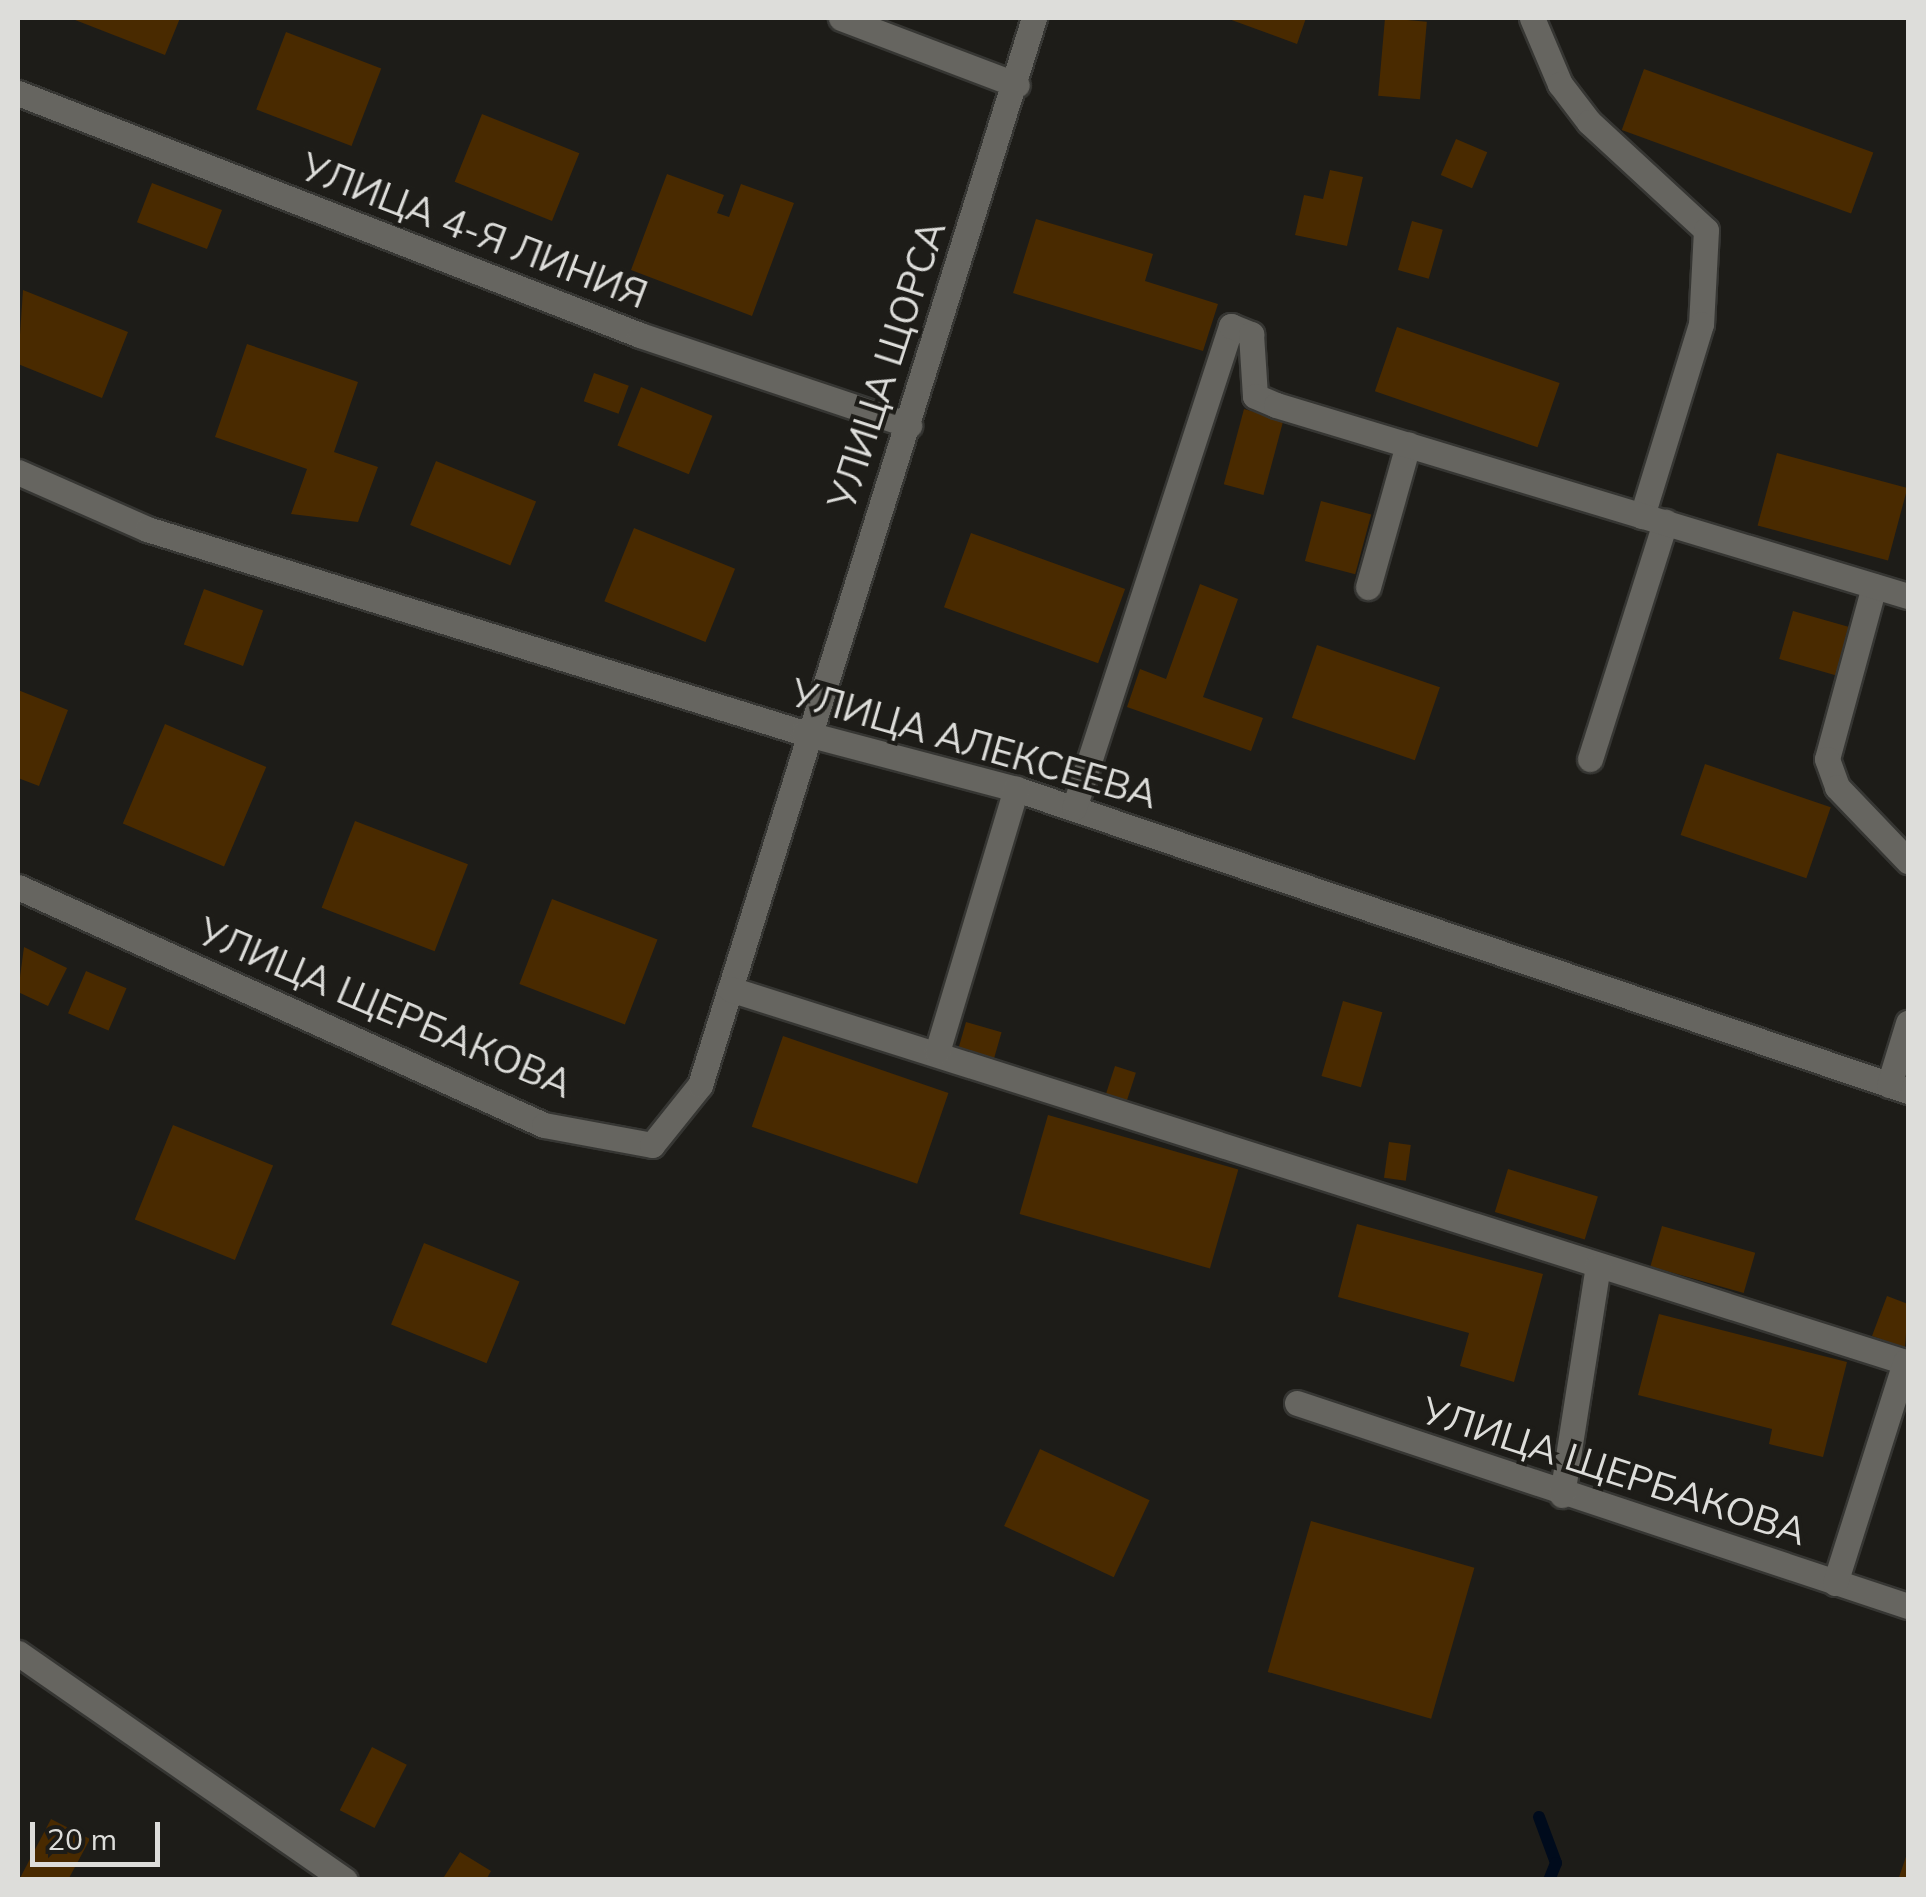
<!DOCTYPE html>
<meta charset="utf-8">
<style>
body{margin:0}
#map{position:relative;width:1926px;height:1897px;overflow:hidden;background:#1d1c18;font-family:Mulish,sans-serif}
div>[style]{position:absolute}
.stream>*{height:12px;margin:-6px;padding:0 6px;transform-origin:6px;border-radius:6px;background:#000b1c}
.building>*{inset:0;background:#492a00;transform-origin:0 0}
.roads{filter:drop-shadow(2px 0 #363633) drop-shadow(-2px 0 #363633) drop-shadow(0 2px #363633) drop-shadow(0 -2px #363633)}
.minor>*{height:25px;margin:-12.5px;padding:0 12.5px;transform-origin:12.5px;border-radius:12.5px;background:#666560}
span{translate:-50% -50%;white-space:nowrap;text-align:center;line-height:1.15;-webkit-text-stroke:8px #1d1c18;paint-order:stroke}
.street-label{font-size:38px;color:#ddddda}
.frame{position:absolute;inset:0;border:20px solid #ddddda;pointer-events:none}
.scale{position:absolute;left:30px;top:1822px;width:130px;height:45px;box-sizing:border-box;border:5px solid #ddddda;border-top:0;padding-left:12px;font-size:30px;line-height:35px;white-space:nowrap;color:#ddddda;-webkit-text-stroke:8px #1d1c18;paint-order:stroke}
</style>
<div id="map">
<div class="stream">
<div style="left:1539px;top:1817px;width:49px;rotate:69.7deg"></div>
<div style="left:1556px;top:1863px;width:18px;rotate:112deg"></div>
</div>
<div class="building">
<div style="clip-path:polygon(70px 18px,180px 18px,165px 55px)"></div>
<div style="clip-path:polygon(1226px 18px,1306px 18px,1297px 44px)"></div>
<div style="left:1385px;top:18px;width:42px;height:78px;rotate:5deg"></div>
<div style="left:286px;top:32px;width:102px;height:83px;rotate:21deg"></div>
<div style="left:1644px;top:69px;width:244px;height:65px;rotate:20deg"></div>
<div style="left:482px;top:114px;width:105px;height:73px;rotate:22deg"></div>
<div style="left:1456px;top:139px;width:34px;height:39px;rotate:23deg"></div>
<div style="clip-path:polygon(1330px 170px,1363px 177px,1347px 246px,1295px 235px,1304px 195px,1323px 199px)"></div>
<div style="clip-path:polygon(667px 174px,724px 195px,717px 213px,729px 217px,741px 184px,794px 203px,752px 316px,631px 270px)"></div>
<div style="left:152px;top:183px;width:75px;height:42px;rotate:21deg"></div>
<div style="clip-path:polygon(1036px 219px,1153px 254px,1145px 281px,1218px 304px,1203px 351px,1013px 293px)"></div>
<div style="left:1412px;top:221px;width:32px;height:51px;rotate:16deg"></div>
<div style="clip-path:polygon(23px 290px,128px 332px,102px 398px,18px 364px)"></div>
<div style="left:1397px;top:327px;width:172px;height:68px;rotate:19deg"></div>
<div style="clip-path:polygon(247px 344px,358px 382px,334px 452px,378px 467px,358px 522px,291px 514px,307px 469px,215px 437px)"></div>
<div style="left:594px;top:373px;width:37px;height:30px;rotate:20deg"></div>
<div style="left:641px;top:387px;width:77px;height:63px;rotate:22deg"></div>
<div style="left:1244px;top:409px;width:41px;height:78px;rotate:15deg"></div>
<div style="left:1777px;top:453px;width:135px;height:75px;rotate:15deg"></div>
<div style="left:436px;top:461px;width:108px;height:69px;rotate:22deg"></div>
<div style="left:1321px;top:501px;width:52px;height:62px;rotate:15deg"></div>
<div style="left:634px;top:528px;width:109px;height:79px;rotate:22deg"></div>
<div style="left:971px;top:533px;width:164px;height:79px;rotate:20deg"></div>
<div style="clip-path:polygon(1200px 584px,1238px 599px,1203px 697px,1263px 718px,1251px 751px,1127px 707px,1140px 669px,1166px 679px)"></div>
<div style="left:204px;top:589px;width:63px;height:59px;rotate:20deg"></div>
<div style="left:1793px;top:611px;width:63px;height:50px;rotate:16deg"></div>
<div style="left:1317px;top:645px;width:130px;height:77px;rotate:19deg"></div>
<div style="clip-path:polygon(18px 690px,68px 710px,39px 786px,18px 778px)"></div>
<div style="left:165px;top:724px;width:110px;height:108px;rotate:23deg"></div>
<div style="left:1705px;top:764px;width:133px;height:75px;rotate:19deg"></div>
<div style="left:355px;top:821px;width:121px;height:93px;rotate:21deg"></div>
<div style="left:552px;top:899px;width:113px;height:91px;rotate:21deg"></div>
<div style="clip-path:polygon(24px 947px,67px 968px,48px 1006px,18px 992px)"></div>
<div style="left:86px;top:971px;width:44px;height:46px;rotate:23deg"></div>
<div style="left:1343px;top:1001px;width:41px;height:78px;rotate:16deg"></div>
<div style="left:966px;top:1022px;width:37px;height:29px;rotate:16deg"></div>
<div style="left:783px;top:1036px;width:175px;height:96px;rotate:19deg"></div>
<div style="left:1115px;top:1066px;width:22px;height:42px;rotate:18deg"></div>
<div style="left:1048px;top:1115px;width:198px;height:103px;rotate:16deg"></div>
<div style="left:173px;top:1125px;width:108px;height:102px;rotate:22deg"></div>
<div style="left:1389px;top:1142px;width:22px;height:36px;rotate:8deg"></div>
<div style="left:1508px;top:1169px;width:94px;height:45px;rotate:17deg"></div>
<div style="clip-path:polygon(1357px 1224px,1543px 1274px,1514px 1382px,1460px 1366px,1469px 1333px,1338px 1297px)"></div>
<div style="left:1662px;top:1226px;width:97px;height:42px;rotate:16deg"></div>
<div style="left:424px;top:1243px;width:103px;height:88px;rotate:22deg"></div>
<div style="clip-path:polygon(1887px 1296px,1908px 1304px,1905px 1348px,1872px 1336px)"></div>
<div style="clip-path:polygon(1659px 1314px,1847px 1362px,1823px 1457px,1769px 1444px,1772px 1429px,1638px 1395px)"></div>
<div style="left:1040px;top:1449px;width:121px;height:85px;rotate:25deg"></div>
<div style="left:1311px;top:1521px;width:170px;height:157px;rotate:16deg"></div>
<div style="left:372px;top:1747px;width:39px;height:71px;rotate:27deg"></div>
<div style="clip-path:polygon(51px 1819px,90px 1839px,68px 1880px,19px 1880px)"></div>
<div style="clip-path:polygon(1908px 1851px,1908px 1880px,1898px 1880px)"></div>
<div style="clip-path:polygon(460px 1852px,491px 1871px,486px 1880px,442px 1880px)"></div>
</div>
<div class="roads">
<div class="minor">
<div style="left:841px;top:18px;width:188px;rotate:20.8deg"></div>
<div style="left:1532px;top:18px;width:72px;rotate:67deg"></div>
<div style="left:1560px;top:84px;width:48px;rotate:52.7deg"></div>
<div style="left:1589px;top:122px;width:159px;rotate:42.7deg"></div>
<div style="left:1706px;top:230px;width:94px;rotate:93deg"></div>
<div style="left:1701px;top:324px;width:201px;rotate:107.1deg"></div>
<div style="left:18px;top:93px;width:667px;rotate:21.26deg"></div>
<div style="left:640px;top:335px;width:284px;rotate:18.5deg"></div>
<div style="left:18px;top:472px;width:141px;rotate:23.8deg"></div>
<div style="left:147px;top:529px;width:688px;rotate:17.25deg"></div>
<div style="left:804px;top:733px;width:219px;rotate:14.8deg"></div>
<div style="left:1016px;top:789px;width:942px;rotate:18.7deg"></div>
<div style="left:1874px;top:586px;width:179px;rotate:105.2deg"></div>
<div style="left:1827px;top:759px;width:30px;rotate:70deg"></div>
<div style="left:1837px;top:787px;width:103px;rotate:46.2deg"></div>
<div style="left:1368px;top:587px;width:148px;rotate:-74.3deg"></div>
<div style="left:1590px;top:759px;width:249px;rotate:-72.4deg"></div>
<div style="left:1074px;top:808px;width:507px;rotate:-71.96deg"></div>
<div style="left:1231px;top:326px;width:22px;rotate:22deg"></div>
<div style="left:1251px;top:334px;width:62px;rotate:86.3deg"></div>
<div style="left:1255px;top:396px;width:23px;rotate:23deg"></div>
<div style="left:1276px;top:405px;width:660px;rotate:16.82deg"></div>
<div style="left:18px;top:887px;width:577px;rotate:24.35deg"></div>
<div style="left:544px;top:1125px;width:110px;rotate:10.5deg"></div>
<div style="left:652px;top:1145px;width:77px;rotate:-51.3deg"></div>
<div style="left:700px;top:1085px;width:1118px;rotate:-72.62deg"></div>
<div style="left:730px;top:989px;width:1236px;rotate:17.61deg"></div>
<div style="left:937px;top:1052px;width:275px;rotate:-73.3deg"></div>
<div style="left:1889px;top:1085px;width:65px;rotate:-73deg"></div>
<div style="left:1297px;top:1403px;width:644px;rotate:18.38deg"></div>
<div style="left:1562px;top:1495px;width:232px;rotate:-81.1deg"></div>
<div style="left:1835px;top:1583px;width:232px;rotate:-72.4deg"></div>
<div style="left:18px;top:1653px;width:398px;rotate:34.8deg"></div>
</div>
</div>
<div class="street-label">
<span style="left:474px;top:231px;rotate:21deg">УЛИЦА 4-Я ЛИНИЯ</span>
<span style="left:887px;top:365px;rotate:-72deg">УЛИЦА ЩОРСА</span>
<span style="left:974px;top:744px;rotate:16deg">УЛИЦА АЛЕКСЕЕВА</span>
<span style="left:385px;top:1008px;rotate:23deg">УЛИЦА ЩЕРБАКОВА</span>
<span style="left:1614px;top:1471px;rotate:18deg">УЛИЦА ЩЕРБАКОВА</span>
</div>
<div class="frame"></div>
<div class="scale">20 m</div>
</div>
